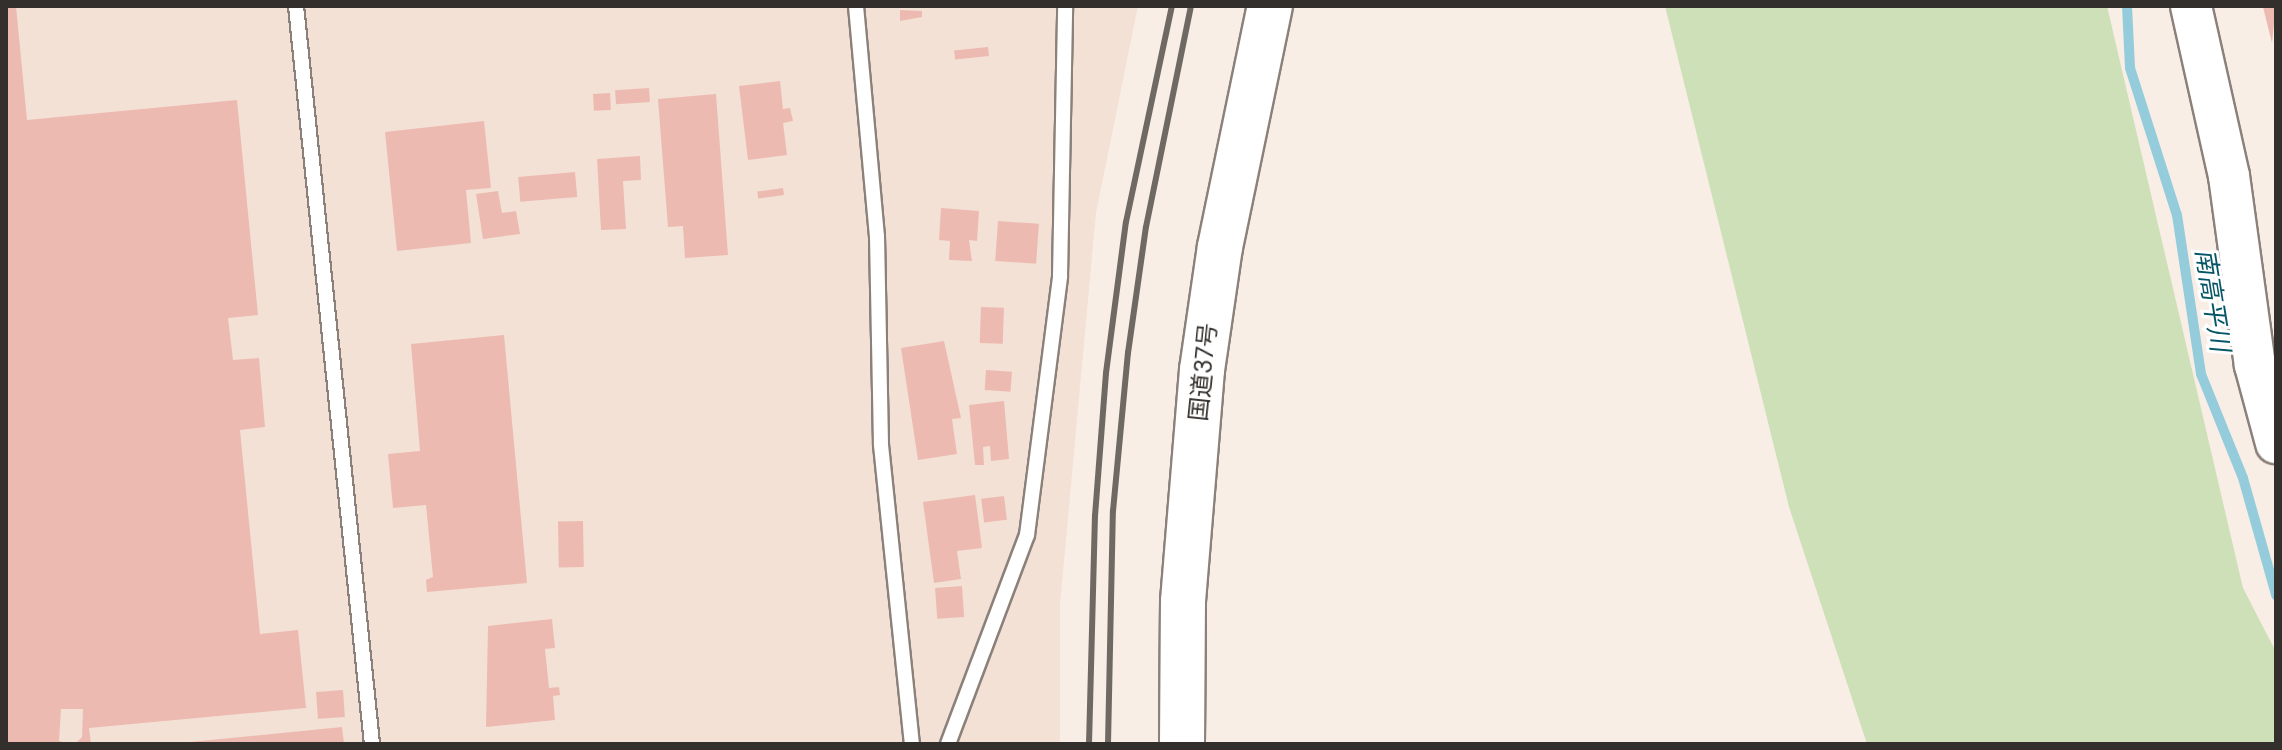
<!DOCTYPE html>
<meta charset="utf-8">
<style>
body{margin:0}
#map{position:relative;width:2282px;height:750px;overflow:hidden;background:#f9eee6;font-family:"DM Sans","Noto Sans JP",sans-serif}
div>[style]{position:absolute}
.built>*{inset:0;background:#f3e1d5}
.green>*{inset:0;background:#cde0b7}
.stream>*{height:10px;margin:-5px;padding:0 5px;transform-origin:5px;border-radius:5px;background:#95ccdb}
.building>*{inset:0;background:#edbab1;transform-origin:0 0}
.roads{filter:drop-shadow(2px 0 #8b817a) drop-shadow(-2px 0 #8b817a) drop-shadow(0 2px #8b817a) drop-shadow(0 -2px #8b817a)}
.lane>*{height:14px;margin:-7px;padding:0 7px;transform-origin:7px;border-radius:7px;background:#fff}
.secondary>*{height:40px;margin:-20px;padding:0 20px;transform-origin:20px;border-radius:20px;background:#fff}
.highway>*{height:44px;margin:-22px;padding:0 22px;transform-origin:22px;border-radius:22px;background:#fff}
.rail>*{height:6px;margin:-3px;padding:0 3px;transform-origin:3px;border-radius:3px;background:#6f6964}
span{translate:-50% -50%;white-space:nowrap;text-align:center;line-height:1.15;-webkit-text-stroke:6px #fefefe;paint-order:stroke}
.street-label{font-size:24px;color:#332f2c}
.water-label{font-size:26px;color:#065666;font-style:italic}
.frame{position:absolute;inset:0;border:8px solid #332f2c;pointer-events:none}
</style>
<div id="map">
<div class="built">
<div style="clip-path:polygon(6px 6px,1138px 6px,1096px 213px,1060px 605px,1060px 744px,6px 744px)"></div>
</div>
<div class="green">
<div style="clip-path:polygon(1665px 6px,2107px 6px,2243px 588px,2276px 652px,2276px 744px,1867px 744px,1789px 507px)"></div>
</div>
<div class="stream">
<div style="left:2127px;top:6px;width:62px;rotate:87.2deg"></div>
<div style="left:2130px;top:68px;width:154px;rotate:72.3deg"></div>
<div style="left:2177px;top:215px;width:161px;rotate:81.4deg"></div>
<div style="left:2201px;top:374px;width:112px;rotate:68deg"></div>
<div style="left:2243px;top:478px;width:122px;rotate:74.2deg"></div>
</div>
<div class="building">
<div style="clip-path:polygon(7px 6px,16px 6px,27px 120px,237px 100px,258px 315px,228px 318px,233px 360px,259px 358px,265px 427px,240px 430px,260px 634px,298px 630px,306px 708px,89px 728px,91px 744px,75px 744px,82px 737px,83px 709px,61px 709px,59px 741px,71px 744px,6px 744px)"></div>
<div style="clip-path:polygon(2266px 6px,2276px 6px,2272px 43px,2263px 7px)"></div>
<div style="clip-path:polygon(900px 10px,922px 11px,922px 17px,900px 21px)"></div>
<div style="left:988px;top:47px;width:9px;height:34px;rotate:84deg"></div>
<div style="clip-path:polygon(780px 81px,783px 109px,790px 108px,793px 121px,783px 123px,787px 155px,748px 160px,739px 86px)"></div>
<div style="left:649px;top:88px;width:14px;height:34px;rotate:86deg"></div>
<div style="left:610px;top:93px;width:17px;height:17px;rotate:87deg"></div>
<div style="clip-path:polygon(716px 94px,728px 255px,685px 258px,683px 226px,668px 227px,658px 99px)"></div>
<div style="clip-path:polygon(484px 121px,491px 188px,466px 190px,471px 243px,397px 251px,385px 132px)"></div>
<div style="clip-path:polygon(640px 156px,641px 180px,623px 181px,626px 229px,601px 230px,597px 159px)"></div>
<div style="left:575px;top:172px;width:25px;height:57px;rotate:85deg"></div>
<div style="left:783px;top:188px;width:7px;height:26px;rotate:82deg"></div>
<div style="clip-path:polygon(498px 191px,502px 213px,516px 211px,520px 234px,483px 239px,476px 194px)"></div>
<div style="clip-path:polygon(941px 208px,979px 211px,977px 241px,969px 240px,972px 261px,949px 260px,950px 241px,939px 240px)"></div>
<div style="left:998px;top:221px;width:41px;height:40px;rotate:4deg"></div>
<div style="left:981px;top:307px;width:23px;height:36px;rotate:2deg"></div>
<div style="clip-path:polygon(504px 335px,527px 583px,427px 592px,426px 580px,433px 577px,426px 505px,393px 508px,388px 454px,420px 451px,411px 344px)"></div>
<div style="clip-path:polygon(944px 341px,961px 418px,952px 419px,957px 454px,918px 460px,901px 348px)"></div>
<div style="left:986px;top:370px;width:26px;height:20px;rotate:4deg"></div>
<div style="clip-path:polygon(1004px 401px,1009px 459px,991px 461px,990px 446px,983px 447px,984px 465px,975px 465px,969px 405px)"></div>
<div style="clip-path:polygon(975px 495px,982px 548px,957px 551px,961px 579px,934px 583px,923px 502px)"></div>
<div style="left:1004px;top:496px;width:24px;height:23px;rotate:83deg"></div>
<div style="left:583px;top:521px;width:46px;height:25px;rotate:89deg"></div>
<div style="left:962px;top:586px;width:31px;height:27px;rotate:86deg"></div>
<div style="clip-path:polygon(552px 619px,555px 648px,545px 649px,549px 688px,559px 687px,560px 695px,553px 696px,555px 720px,486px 727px,488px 626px)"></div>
<div style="left:343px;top:690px;width:27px;height:27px;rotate:86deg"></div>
<div style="clip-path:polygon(342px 727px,344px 744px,190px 744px,190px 742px)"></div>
</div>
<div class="roads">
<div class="lane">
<div style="left:296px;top:6px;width:742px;rotate:84.12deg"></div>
<div style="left:856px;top:6px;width:231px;rotate:84.8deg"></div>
<div style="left:877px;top:236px;width:209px;rotate:88.9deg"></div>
<div style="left:881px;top:445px;width:301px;rotate:84.1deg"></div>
<div style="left:948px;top:744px;width:223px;rotate:-69.3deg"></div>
<div style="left:1027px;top:535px;width:261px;rotate:-82.7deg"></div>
<div style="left:1060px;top:276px;width:270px;rotate:-88.9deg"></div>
</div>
<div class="secondary">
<div style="left:2191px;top:6px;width:174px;rotate:77.4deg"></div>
<div style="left:2229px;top:176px;width:191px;rotate:82.2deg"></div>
<div style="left:2255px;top:365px;width:81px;rotate:74.9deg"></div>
</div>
<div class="highway">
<div style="left:1182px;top:744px;width:143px;rotate:-89.6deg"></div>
<div style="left:1183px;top:601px;width:232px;rotate:-85.3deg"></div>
<div style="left:1202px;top:370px;width:124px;rotate:-81.7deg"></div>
<div style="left:1220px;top:247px;width:246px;rotate:-78.3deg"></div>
</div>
</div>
<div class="rail">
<div style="left:1089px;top:744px;width:228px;rotate:-88.5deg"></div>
<div style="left:1095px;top:516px;width:143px;rotate:-85.6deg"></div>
<div style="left:1106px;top:373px;width:152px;rotate:-82.5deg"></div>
<div style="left:1126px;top:222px;width:221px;rotate:-78deg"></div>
<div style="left:1108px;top:744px;width:233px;rotate:-88.8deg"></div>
<div style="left:1113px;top:511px;width:159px;rotate:-84.6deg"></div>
<div style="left:1128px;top:353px;width:127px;rotate:-81.9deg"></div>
<div style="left:1146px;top:227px;width:226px;rotate:-78.5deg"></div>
</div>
<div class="street-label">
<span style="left:1203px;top:372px;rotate:-84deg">国道37号</span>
</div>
<div class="water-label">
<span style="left:2212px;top:300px;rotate:81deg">南高平川</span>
</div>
<div class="frame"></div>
</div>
